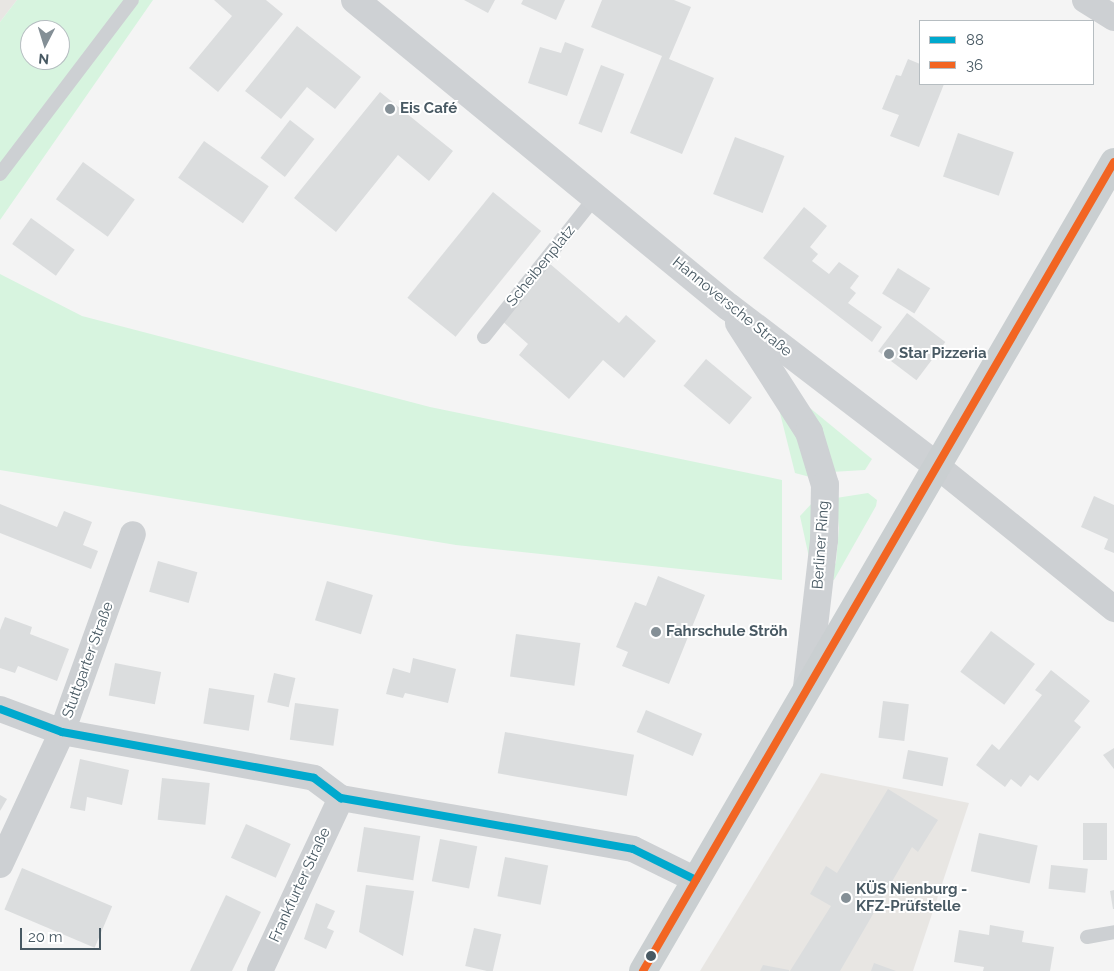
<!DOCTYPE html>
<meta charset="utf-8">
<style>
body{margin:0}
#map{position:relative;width:1114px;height:971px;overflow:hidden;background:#f4f4f4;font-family:Raleway,sans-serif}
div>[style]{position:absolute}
.commercial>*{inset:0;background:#e8e6e3}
.green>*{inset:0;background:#d7f4df}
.building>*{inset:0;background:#dbddde;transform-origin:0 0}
.lane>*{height:14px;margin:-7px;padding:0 7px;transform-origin:7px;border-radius:7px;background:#cdd0d3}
.street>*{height:26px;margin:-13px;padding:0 13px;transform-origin:13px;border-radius:13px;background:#cdd0d3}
.secondary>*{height:28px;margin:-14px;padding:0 14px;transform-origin:14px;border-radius:14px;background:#ced1d4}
.primary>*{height:28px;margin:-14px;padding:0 14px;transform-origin:14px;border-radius:14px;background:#cacfd1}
.bus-1>*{height:8px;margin:-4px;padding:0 4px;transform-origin:4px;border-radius:4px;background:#00a9ce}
.bus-2>*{height:8px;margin:-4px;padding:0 4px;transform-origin:4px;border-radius:4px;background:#f26522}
.dots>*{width:14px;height:14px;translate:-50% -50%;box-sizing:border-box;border:2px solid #fff;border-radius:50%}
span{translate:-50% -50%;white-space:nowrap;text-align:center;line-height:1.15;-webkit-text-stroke:4px #fff;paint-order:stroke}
.poi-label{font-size:15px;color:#485963;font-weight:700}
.left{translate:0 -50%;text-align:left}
.street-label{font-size:15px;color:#485963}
.legend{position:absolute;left:919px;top:20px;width:175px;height:65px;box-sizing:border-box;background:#fff;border:1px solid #b6bdc1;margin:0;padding:6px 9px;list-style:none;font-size:15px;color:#485963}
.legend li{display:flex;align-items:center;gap:10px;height:25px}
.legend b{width:25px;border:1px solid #b6bdc1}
.north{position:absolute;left:20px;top:20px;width:50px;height:50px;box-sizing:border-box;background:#fff;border:1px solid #b6bdc1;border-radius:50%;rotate:185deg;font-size:14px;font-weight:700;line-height:20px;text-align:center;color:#485963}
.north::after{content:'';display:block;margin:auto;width:18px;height:22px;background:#848f96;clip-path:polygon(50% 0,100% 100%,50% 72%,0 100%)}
.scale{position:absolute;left:20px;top:928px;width:81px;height:22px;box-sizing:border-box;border:2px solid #485963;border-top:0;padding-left:6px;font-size:15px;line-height:18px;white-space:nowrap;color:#485963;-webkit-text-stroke:4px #fff;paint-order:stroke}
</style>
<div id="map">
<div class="commercial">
<div style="clip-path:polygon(0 0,17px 0,0 22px)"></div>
<div style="clip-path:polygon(821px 773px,969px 803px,913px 971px,700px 971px)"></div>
</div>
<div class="green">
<div style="clip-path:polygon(evenodd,17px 0,153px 0,0 220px,0 22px,17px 0,30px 30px,60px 30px,60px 60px,30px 60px,30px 30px)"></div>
<div style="clip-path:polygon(0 274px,82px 316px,430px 407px,782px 480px,782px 580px,456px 545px,0 470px)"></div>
<div style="clip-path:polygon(777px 401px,801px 442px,810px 477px,795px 473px)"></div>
<div style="clip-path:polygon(810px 408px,872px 459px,865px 470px,831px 472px)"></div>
<div style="clip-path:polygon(868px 493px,877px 500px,876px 506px,834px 580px,829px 579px,836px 562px,839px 528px,836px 498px)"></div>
<div style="clip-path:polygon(814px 501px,810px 562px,800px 516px)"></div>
</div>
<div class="building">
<div style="clip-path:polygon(214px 0,266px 0,283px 14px,218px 92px,189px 68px,232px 16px)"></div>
<div style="clip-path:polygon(464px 0,495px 0,488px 13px)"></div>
<div style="clip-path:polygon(523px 0,565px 0,556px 20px,521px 4px)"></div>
<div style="clip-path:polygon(602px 0,674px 0,691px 7px,669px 59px,714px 78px,682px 154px,630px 133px,662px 56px,591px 27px)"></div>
<div style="clip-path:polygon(297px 26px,361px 77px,335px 109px,307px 87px,281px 119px,245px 91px)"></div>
<div style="clip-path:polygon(565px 42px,584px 49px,567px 96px,528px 83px,540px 47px,561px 53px)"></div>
<div style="clip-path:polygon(908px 59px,920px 64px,920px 84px,944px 84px,919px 147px,890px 136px,899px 115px,882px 109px,896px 75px,901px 76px)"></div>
<div style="left:601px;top:65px;width:25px;height:63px;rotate:21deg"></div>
<div style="clip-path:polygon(380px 92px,453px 151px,429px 181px,398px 155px,336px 232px,294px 198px)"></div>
<div style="left:290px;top:120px;width:31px;height:48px;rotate:38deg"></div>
<div style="left:958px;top:133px;width:59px;height:46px;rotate:19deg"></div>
<div style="left:735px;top:137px;width:53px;height:61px;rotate:21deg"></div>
<div style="left:204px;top:141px;width:79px;height:45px;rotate:35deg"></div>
<div style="left:83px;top:162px;width:64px;height:46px;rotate:36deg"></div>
<div style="left:493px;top:192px;width:62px;height:136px;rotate:39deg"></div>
<div style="clip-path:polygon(804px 207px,827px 226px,810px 247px,818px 254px,812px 261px,829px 274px,839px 262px,859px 276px,850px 288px,856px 293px,848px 303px,882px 327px,872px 342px,763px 258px)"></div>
<div style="left:31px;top:218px;width:54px;height:32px;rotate:36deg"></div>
<div style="clip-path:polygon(549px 263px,619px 323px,626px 315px,656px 341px,624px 378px,603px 360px,569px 399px,519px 355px,528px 344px,501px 320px)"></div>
<div style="left:898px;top:268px;width:38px;height:30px;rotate:32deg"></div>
<div style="left:907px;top:313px;width:48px;height:48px;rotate:37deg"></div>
<div style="left:706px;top:359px;width:60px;height:35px;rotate:40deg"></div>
<div style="clip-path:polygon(1094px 496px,1114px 505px,1114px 553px,1104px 549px,1108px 539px,1081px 527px)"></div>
<div style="clip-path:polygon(0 504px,57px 527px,64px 511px,92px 522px,83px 545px,98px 551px,91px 569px,0 533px)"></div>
<div style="left:158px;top:561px;width:41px;height:32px;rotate:16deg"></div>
<div style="clip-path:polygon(658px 576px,705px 595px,669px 684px,622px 666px,628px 652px,616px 647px,635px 602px,646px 606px)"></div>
<div style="left:327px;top:581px;width:48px;height:41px;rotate:17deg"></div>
<div style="clip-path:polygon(5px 617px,32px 627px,30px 634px,69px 649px,57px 681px,18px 666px,15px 673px,0 668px,0 630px)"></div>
<div style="left:991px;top:631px;width:55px;height:51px;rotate:37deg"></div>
<div style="left:516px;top:634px;width:65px;height:43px;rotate:8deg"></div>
<div style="clip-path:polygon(413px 658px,456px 669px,448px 703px,405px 693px,403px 698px,386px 694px,393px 668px,410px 673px)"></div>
<div style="left:115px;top:663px;width:47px;height:33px;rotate:11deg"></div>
<div style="clip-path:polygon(1051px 670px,1090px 701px,1074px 721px,1081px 727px,1038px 781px,1030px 775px,1021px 787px,1011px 779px,1005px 787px,976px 765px,992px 744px,999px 750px,1042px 695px,1035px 690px)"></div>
<div style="left:274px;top:673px;width:22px;height:30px;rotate:13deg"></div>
<div style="left:209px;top:688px;width:46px;height:36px;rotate:9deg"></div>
<div style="left:883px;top:701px;width:26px;height:37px;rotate:7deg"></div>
<div style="left:295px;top:703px;width:44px;height:37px;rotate:8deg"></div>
<div style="left:646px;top:710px;width:61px;height:24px;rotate:23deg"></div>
<div style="left:505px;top:732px;width:131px;height:42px;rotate:10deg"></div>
<div style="clip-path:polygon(1114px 748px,1114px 769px,1103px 755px)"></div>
<div style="left:908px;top:750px;width:41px;height:29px;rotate:11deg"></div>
<div style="clip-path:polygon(80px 759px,129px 770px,122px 805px,87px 797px,85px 811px,70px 808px)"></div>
<div style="left:162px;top:778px;width:48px;height:42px;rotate:6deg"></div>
<div style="clip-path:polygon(888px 789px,938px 820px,918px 852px,912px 847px,840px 971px,790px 971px,831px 906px,810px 894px,826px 866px,837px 873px)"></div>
<div style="clip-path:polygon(0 795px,7px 799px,0 811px)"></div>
<div style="left:1083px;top:823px;width:24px;height:37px"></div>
<div style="left:246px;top:824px;width:49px;height:37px;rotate:24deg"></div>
<div style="left:364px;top:827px;width:57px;height:45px;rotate:9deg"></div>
<div style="left:979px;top:833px;width:60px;height:39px;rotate:12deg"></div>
<div style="left:440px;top:839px;width:38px;height:43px;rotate:11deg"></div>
<div style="left:505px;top:857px;width:44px;height:40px;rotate:11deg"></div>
<div style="left:1051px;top:865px;width:37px;height:24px;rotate:6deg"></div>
<div style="left:22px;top:868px;width:98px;height:45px;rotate:23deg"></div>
<div style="clip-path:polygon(366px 885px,414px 891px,403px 956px,359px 932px)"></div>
<div style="clip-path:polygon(1114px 890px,1114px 909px,1113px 909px,1110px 891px)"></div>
<div style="clip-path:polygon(226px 895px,261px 912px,232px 971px,190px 971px)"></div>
<div style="clip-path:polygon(316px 903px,335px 911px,327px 928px,334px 931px,326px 949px,304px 939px)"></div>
<div style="clip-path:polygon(990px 925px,1024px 931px,1022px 942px,1054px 947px,1050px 971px,983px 971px,984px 967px,954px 962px,959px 930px,989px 935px)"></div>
<div style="left:474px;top:928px;width:28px;height:39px;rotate:13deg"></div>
<div style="clip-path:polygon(874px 963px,896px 971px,871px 971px)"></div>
<div style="clip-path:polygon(763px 965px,789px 970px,789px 971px,760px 971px)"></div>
</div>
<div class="lane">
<div style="left:0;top:174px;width:218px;rotate:-52.8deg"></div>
<div style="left:484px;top:337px;width:181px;rotate:-51.5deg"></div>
<div style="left:1087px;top:937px;width:27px;rotate:-10deg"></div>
</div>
<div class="street">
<div style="left:1085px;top:0;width:34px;rotate:32deg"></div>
<div style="left:937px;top:466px;width:228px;rotate:38.9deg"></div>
<div style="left:0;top:709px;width:66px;rotate:20.4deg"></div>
<div style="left:62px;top:732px;width:256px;rotate:10.3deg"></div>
<div style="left:314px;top:778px;width:34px;rotate:37deg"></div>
<div style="left:341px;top:798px;width:296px;rotate:9.9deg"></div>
<div style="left:633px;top:849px;width:70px;rotate:26.2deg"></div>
<div style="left:0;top:865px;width:147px;rotate:-65deg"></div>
<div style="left:62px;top:732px;width:210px;rotate:-70.3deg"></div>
<div style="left:260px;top:971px;width:191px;rotate:-64.9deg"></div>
</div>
<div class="secondary">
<div style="left:355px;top:0;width:484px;rotate:39.4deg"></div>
<div style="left:729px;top:307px;width:262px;rotate:37.4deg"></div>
<div style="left:739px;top:323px;width:130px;rotate:57.3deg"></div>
<div style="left:809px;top:432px;width:55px;rotate:73.2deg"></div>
<div style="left:825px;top:485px;width:55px;rotate:91deg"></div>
<div style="left:824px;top:540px;width:149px;rotate:96.6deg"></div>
</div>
<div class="primary">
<div style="left:643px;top:971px;width:936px;rotate:-59.79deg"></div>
</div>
<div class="bus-1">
<div style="left:0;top:709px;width:66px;rotate:20.4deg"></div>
<div style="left:62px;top:732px;width:256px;rotate:10.3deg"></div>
<div style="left:314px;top:778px;width:34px;rotate:37deg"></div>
<div style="left:341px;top:798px;width:296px;rotate:9.9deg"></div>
<div style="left:633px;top:849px;width:70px;rotate:26.2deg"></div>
</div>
<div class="bus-2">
<div style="left:643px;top:971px;width:936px;rotate:-59.79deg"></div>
</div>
<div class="dots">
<div style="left:390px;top:109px;background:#848f96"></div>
<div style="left:889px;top:354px;background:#848f96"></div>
<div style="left:656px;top:632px;background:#848f96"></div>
<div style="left:846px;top:898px;background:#848f96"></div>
<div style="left:651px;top:956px;background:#485963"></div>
</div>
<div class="poi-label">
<span class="left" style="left:400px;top:109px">Eis Café</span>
<span class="left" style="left:899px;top:354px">Star Pizzeria</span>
<span class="left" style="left:666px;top:632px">Fahrschule Ströh</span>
<span class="left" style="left:856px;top:898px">KÜS Nienburg -<br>KFZ-Prüfstelle</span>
</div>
<div class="street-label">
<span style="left:541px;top:266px;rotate:-51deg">Scheibenplatz</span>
<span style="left:732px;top:307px;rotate:39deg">Hannoversche Straße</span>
<span style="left:821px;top:545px;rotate:-86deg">Berliner Ring</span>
<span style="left:88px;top:660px;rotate:-70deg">Stuttgarter Straße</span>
<span style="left:300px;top:885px;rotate:-65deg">Frankfurter Straße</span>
</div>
<ul class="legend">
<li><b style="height:6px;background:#00a9ce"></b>88</li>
<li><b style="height:6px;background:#f26522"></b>36</li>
</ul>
<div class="north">N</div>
<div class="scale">20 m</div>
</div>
